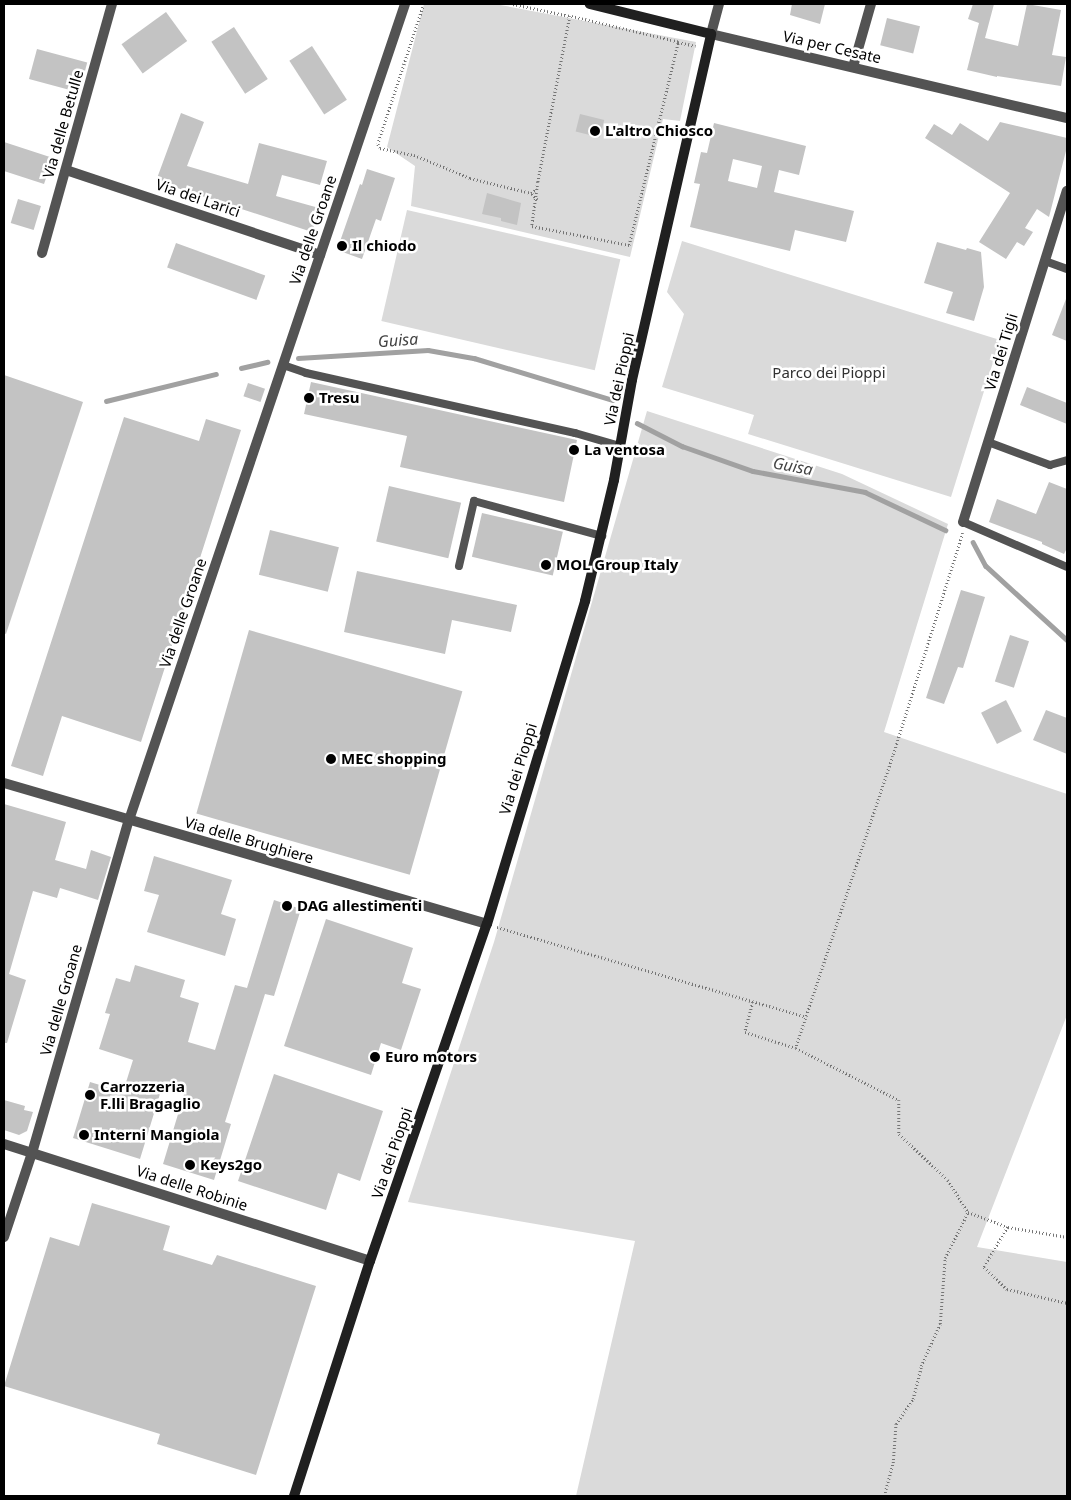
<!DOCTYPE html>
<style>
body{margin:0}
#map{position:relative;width:1071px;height:1500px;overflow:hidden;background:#fff;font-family:"Noto Sans",sans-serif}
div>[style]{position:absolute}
.green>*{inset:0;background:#dadada;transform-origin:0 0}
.stream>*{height:4.5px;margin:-2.25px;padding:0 2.25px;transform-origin:2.25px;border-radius:2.25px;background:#a1a1a1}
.building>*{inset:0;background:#c3c3c3;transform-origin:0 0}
.path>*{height:2.5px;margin-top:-1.25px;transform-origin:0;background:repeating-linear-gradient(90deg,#757575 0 1px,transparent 0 3.5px)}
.lane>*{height:8px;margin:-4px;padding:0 4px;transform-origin:4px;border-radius:4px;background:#535353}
.street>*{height:10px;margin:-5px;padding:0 5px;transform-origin:5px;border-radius:5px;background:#535353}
.secondary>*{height:10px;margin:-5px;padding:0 5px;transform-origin:5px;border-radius:5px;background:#202020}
.dots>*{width:14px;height:14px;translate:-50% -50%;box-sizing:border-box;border:2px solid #fff;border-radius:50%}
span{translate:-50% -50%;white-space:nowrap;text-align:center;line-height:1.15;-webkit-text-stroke:5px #fff;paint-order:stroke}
.street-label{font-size:15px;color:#000}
.poi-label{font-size:15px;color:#000;font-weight:700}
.left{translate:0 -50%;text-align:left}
.park-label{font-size:15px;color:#313131}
.water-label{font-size:16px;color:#424242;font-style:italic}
.frame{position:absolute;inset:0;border:5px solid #000;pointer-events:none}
</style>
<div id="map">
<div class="green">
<div style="clip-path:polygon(424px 4px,495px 4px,696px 42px,680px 121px,663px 119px,630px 257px,411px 206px,415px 166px,387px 147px)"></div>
<div style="left:407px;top:210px;width:219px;height:114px;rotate:13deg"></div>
<div style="clip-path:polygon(682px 241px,1000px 340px,951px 497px,748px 434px,754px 415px,662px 387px,684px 314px,667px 292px)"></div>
<div style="clip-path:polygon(647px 411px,842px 474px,948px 524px,884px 732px,1067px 794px,1067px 1015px,977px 1247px,1067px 1262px,1067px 1496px,576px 1496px,635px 1241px,408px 1202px,494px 942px)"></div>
</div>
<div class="stream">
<div style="left:298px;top:358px;width:130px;rotate:-3.5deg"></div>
<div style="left:428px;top:350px;width:47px;rotate:9.9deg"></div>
<div style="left:474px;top:358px;width:145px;rotate:16.8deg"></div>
<div style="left:241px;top:368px;width:27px;rotate:-13deg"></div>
<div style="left:106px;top:401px;width:113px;rotate:-13.8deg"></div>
<div style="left:637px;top:423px;width:51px;rotate:27.1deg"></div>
<div style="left:682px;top:446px;width:75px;rotate:19.4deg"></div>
<div style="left:753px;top:471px;width:114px;rotate:10.6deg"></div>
<div style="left:865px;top:492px;width:89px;rotate:25.4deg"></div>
<div style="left:973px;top:542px;width:27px;rotate:62deg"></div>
<div style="left:986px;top:566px;width:110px;rotate:42.4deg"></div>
</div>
<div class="building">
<div style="clip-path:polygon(792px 4px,825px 4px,820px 24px,790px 15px)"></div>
<div style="clip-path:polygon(973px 4px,994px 4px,985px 38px,1018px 46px,1027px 4px,1061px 10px,1052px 55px,1066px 57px,1061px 86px,997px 76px,997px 77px,967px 70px,979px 23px,968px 19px)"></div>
<div style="left:166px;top:12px;width:36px;height:55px;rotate:54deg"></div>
<div style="left:887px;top:18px;width:34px;height:28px;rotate:14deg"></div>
<div style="left:234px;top:27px;width:62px;height:27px;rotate:57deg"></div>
<div style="left:312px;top:46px;width:64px;height:27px;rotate:57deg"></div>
<div style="left:37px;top:49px;width:52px;height:31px;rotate:15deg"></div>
<div style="clip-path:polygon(181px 113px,204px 122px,187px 166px,248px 184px,259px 143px,327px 161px,320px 185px,282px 175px,276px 196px,319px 208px,312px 232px,156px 181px)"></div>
<div style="left:580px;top:114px;width:25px;height:18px;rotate:14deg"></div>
<div style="clip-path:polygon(1000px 122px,1067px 138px,1067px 147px,1049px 217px,1037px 209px,1025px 228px,1033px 232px,1024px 246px,1017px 242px,1006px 259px,979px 242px,1010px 193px,925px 138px,934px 124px,952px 135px,960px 123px,988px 141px)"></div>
<div style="clip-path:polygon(evenodd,714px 123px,806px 146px,799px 175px,779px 170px,774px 192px,854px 211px,846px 242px,795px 230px,790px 251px,690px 227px,700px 184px,694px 183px,701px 152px,707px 153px,714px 123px,733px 159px,762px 166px,757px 188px,728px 181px,733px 159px)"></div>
<div style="clip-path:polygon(4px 142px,53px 158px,44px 184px,4px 171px)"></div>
<div style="clip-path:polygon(367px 169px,395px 178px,381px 221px,376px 219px,362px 259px,337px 250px,360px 184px,362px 185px)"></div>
<div style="clip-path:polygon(487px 193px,521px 203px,517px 225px,501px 221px,501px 218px,482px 214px)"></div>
<div style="left:18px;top:199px;width:24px;height:25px;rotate:17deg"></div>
<div style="clip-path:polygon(937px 242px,966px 250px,967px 248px,981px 252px,984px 287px,974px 321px,946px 313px,953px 292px,924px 283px)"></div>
<div style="left:176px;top:243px;width:95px;height:26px;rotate:20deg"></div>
<div style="clip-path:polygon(1066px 299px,1067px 299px,1067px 341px,1052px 335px)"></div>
<div style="clip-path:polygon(4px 375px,83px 402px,6px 634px,4px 633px)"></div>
<div style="clip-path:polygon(311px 382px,577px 440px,564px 502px,400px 467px,407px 436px,304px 414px)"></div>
<div style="left:248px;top:383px;width:18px;height:14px;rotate:19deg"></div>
<div style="clip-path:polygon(1027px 387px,1067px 403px,1067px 424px,1020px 405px)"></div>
<div style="clip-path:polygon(124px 417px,199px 441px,206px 419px,241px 430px,141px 742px,62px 716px,43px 776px,11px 766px)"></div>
<div style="clip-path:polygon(1049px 482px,1067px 489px,1067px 548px,1064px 554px,1042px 544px,1042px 542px,989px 522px,997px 499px,1036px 514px)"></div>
<div style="left:389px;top:486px;width:74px;height:57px;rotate:13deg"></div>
<div style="left:482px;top:513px;width:83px;height:45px;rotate:13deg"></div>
<div style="left:270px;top:530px;width:71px;height:46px;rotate:14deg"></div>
<div style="clip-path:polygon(357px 571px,517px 605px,511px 632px,452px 620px,445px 654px,344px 632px)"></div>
<div style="clip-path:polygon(961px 590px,985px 597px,963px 668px,958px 667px,944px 704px,926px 698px)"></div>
<div style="left:249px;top:630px;width:222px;height:191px;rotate:16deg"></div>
<div style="left:1010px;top:635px;width:20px;height:49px;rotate:18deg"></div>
<div style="left:1006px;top:700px;width:35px;height:28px;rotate:63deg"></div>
<div style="clip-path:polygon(1046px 710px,1067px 718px,1067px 754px,1033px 740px)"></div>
<div style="clip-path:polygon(4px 804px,66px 822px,55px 860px,86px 869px,91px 850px,111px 857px,98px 900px,60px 888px,57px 898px,33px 891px,9px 974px,26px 980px,7px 1043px,4px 1043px)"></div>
<div style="clip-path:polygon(154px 856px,232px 880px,221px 914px,236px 919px,225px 956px,147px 932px,159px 895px,144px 891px)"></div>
<div style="clip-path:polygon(274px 900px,301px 909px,274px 996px,265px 994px,225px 1122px,231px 1124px,214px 1180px,163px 1164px,185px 1091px,163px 1084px,140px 1159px,73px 1138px,90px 1082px,123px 1092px,133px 1060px,99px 1049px,110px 1014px,105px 1013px,116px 978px,130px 982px,135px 965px,185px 980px,180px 997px,199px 1003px,188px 1042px,215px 1050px,235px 985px,247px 988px)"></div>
<div style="clip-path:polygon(326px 919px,413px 948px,402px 983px,421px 989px,401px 1050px,381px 1043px,371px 1075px,284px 1046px)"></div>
<div style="clip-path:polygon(274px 1074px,383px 1111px,360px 1181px,338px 1173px,326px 1210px,238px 1181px)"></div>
<div style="clip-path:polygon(4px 1100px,25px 1106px,24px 1110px,33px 1112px,27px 1131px,19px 1135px,4px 1130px)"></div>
<div style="clip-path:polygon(92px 1203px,170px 1226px,163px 1250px,212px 1265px,217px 1255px,316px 1286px,256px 1475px,157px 1444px,160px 1434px,4px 1386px,50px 1237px,79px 1246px)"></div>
</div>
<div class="path">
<div style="left:424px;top:4px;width:147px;rotate:108.2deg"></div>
<div style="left:378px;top:144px;width:4px;rotate:63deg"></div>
<div style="left:380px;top:148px;width:35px;rotate:12deg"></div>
<div style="left:414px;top:155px;width:61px;rotate:22.3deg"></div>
<div style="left:470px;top:178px;width:63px;rotate:13.8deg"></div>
<div style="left:513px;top:4px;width:58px;rotate:11.9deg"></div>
<div style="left:678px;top:42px;width:111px;rotate:-166.5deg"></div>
<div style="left:570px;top:16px;width:169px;rotate:100.9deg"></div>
<div style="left:538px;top:182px;width:44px;rotate:97.8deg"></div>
<div style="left:532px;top:226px;width:99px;rotate:11.1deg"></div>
<div style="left:629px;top:245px;width:209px;rotate:-76.4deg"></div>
<div style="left:678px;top:42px;width:18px;rotate:13deg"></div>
<div style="left:537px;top:200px;width:9px;rotate:-131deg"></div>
<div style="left:531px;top:193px;width:7px;rotate:-34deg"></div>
<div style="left:963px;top:533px;width:234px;rotate:107.4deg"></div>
<div style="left:893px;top:756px;width:308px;rotate:108.4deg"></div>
<div style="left:796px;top:1048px;width:115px;rotate:26.8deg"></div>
<div style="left:899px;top:1100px;width:34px;rotate:90deg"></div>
<div style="left:899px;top:1134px;width:67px;rotate:43.2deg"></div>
<div style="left:948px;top:1180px;width:38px;rotate:58deg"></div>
<div style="left:968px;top:1212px;width:43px;rotate:20.6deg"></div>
<div style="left:1008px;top:1227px;width:47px;rotate:121deg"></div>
<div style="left:984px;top:1267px;width:32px;rotate:44deg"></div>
<div style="left:1007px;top:1289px;width:62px;rotate:13.1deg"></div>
<div style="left:497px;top:927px;width:322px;rotate:16.2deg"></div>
<div style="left:753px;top:1002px;width:31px;rotate:105deg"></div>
<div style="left:745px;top:1032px;width:53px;rotate:17.4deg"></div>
<div style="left:1008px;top:1227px;width:60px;rotate:9.6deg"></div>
<div style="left:884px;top:1496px;width:34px;rotate:-75deg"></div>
<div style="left:893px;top:1463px;width:39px;rotate:-86deg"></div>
<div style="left:896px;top:1424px;width:30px;rotate:-56deg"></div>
<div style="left:913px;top:1399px;width:34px;rotate:-76deg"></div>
<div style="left:921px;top:1366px;width:46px;rotate:-65.7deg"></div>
<div style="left:940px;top:1324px;width:66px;rotate:-85.7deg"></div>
<div style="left:945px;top:1258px;width:51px;rotate:-63.4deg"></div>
</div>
<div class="lane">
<div style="left:1045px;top:261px;width:23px;rotate:20deg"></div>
<div style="left:283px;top:365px;width:24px;rotate:19deg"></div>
<div style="left:306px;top:373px;width:276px;rotate:12.6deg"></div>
<div style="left:575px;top:433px;width:47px;rotate:16.1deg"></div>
<div style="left:988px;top:442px;width:66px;rotate:20.4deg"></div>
<div style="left:1050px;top:465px;width:18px;rotate:-16deg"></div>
<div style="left:963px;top:522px;width:113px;rotate:23.4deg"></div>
<div style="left:459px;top:566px;width:67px;rotate:-77deg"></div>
<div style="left:474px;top:501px;width:133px;rotate:15.3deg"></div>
</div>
<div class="street">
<div style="left:719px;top:4px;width:31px;rotate:105deg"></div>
<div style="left:711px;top:34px;width:366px;rotate:13.3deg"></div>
<div style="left:853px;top:67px;width:66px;rotate:-74.1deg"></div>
<div style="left:66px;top:170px;width:268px;rotate:18.5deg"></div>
<div style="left:42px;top:253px;width:259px;rotate:-74.3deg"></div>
<div style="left:963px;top:522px;width:347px;rotate:-72.6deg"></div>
<div style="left:4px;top:783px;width:503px;rotate:16.27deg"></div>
<div style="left:4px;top:1144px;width:384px;rotate:17.7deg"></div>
<div style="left:4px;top:1237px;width:89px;rotate:-71.6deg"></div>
<div style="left:32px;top:1153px;width:347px;rotate:-73.8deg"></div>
<div style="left:129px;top:820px;width:861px;rotate:-71.31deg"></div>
</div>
<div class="secondary">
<div style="left:294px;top:1496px;width:247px;rotate:-72.1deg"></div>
<div style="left:370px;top:1261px;width:357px;rotate:-70.9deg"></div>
<div style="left:487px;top:924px;width:338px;rotate:-73.1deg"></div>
<div style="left:585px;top:601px;width:124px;rotate:-76.5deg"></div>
<div style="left:614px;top:480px;width:102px;rotate:-79.8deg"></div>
<div style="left:632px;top:380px;width:355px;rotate:-77.1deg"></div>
<div style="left:711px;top:34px;width:125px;rotate:-166.1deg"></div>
</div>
<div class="dots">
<div style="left:595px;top:131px;background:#000"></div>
<div style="left:342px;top:246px;background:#000"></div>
<div style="left:309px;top:398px;background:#000"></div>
<div style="left:574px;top:450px;background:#000"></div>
<div style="left:546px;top:565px;background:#000"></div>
<div style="left:331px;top:759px;background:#000"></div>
<div style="left:287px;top:906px;background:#000"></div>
<div style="left:375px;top:1057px;background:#000"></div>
<div style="left:90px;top:1095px;background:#000"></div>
<div style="left:84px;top:1135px;background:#000"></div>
<div style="left:190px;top:1165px;background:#000"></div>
</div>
<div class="street-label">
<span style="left:832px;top:47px;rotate:13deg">Via per Cesate</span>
<span style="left:63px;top:124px;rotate:-74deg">Via delle Betulle</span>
<span style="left:198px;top:198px;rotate:19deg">Via dei Larici</span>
<span style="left:313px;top:230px;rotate:-71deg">Via delle Groane</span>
<span style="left:1001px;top:352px;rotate:-73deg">Via dei Tigli</span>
<span style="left:619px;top:379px;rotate:-78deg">Via dei Pioppi</span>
<span style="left:183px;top:613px;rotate:-71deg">Via delle Groane</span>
<span style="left:518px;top:769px;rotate:-73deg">Via dei Pioppi</span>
<span style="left:249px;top:840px;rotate:16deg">Via delle Brughiere</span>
<span style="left:61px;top:1000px;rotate:-74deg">Via delle Groane</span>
<span style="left:392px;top:1153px;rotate:-71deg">Via dei Pioppi</span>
<span style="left:192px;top:1188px;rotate:18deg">Via delle Robinie</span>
</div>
<div class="poi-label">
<span class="left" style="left:605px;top:131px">L'altro Chiosco</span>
<span class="left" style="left:352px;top:246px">Il chiodo</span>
<span class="left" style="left:319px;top:398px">Tresu</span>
<span class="left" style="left:584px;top:450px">La ventosa</span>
<span class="left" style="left:556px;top:565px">MOL Group Italy</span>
<span class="left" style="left:341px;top:759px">MEC shopping</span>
<span class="left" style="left:297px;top:906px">DAG allestimenti</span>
<span class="left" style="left:385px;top:1057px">Euro motors</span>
<span class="left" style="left:100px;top:1095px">Carrozzeria<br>F.lli Bragaglio</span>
<span class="left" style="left:94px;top:1135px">Interni Mangiola</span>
<span class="left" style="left:200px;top:1165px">Keys2go</span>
</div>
<div class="park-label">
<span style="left:829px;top:373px">Parco dei Pioppi</span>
</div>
<div class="water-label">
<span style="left:398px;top:340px;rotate:-4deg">Guisa</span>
<span style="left:793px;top:466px;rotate:10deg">Guisa</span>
</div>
<div class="frame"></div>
</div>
